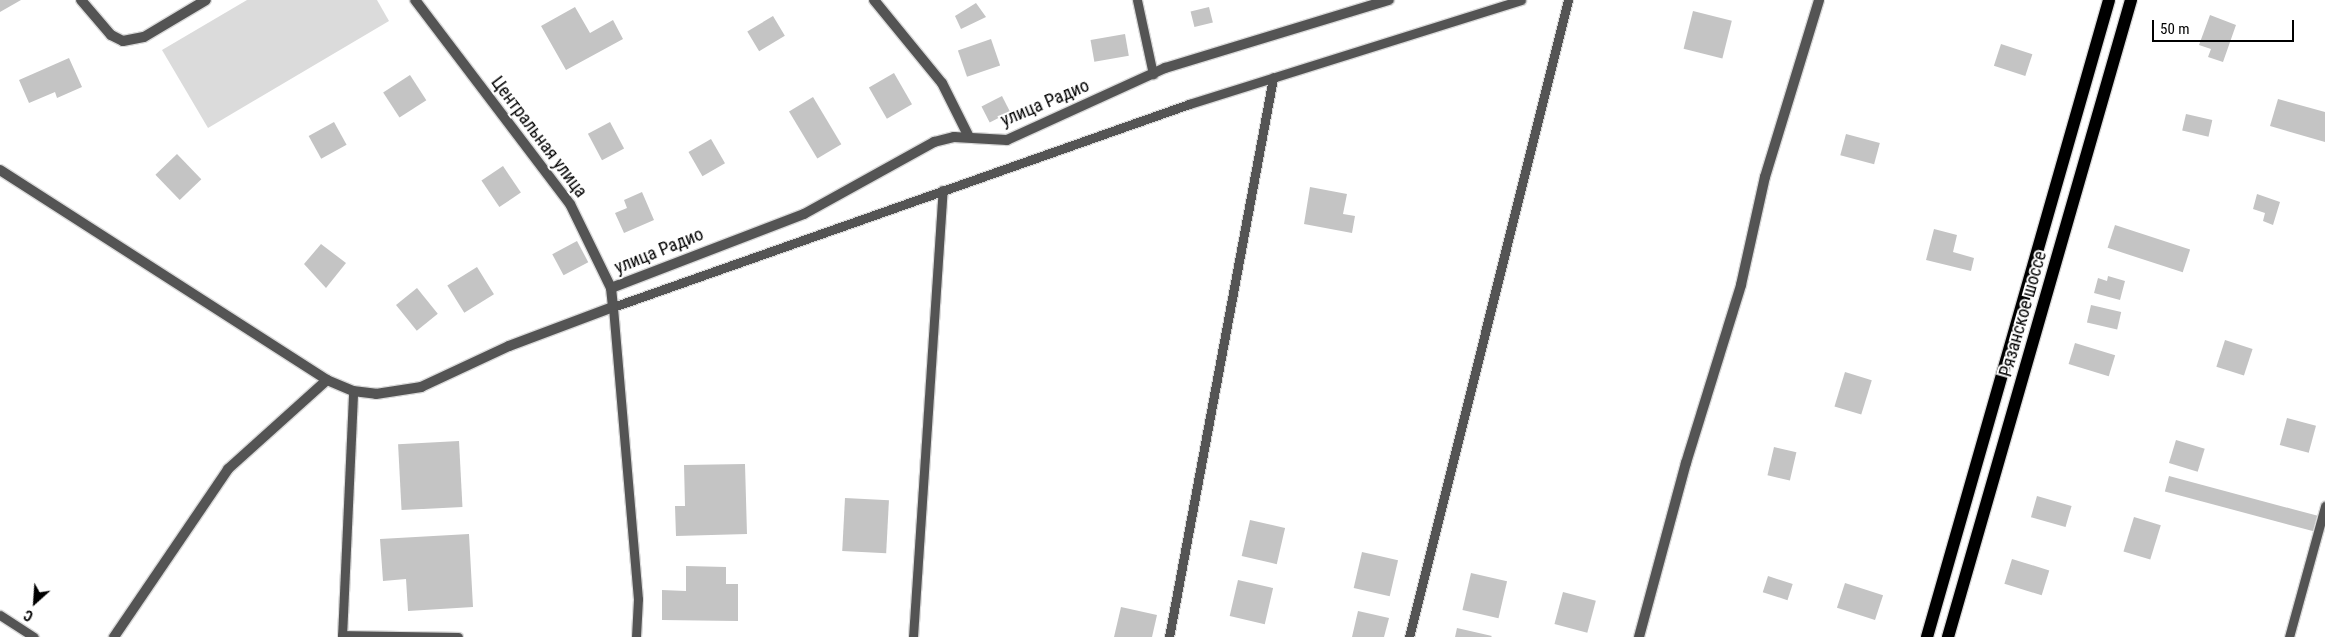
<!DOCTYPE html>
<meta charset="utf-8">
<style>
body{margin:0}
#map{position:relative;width:2325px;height:637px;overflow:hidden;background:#fff;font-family:"Roboto Condensed",sans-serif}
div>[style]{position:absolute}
.green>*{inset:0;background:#dbdbdb}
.building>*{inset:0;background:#c4c4c4;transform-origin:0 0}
.roads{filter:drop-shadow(1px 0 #dbdbdb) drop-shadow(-1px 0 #dbdbdb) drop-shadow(0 1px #dbdbdb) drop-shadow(0 -1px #dbdbdb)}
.lane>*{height:9px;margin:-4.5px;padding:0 4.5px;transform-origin:4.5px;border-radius:4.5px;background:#545454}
.street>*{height:10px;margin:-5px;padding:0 5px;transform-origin:5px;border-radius:5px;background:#545454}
.primary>*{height:12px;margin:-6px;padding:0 6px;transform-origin:6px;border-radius:6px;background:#000}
span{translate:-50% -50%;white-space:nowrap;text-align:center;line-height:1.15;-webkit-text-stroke:4px #fff;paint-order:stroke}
.street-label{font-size:18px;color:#000}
.north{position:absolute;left:10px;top:577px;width:50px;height:50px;-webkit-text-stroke:4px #fff;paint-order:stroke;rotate:206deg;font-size:14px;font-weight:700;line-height:20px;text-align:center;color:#000}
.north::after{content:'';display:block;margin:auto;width:18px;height:22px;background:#000;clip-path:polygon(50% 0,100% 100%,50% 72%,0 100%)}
.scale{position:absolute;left:2152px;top:20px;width:142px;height:22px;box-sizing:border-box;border:2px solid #000;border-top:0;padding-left:6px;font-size:15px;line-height:18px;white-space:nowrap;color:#000;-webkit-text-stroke:4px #fff;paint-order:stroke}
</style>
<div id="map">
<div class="green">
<div style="clip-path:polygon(247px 0,377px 0,389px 21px,208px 128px,162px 50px)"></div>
</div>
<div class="building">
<div style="clip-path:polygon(0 0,21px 0,0 12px)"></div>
<div style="clip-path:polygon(976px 3px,986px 17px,961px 29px,955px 16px)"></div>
<div style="clip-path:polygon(575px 7px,590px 33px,613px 20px,623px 39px,566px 70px,541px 26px)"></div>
<div style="left:1209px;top:7px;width:16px;height:19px;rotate:76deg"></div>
<div style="left:1693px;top:11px;width:40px;height:39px;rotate:14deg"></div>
<div style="clip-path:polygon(2210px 15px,2236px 25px,2223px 62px,2208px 57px,2211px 49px,2199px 45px)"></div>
<div style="left:773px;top:16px;width:23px;height:30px;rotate:59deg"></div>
<div style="left:1125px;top:34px;width:22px;height:35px;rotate:80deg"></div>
<div style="left:991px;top:39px;width:28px;height:35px;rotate:71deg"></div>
<div style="left:2001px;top:44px;width:33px;height:23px;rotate:18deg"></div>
<div style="clip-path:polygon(69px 58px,82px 87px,57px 98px,55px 92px,29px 103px,19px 80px)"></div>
<div style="left:894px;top:73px;width:36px;height:29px;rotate:60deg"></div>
<div style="left:410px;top:75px;width:30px;height:32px;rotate:57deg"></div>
<div style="left:1002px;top:96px;width:18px;height:23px;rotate:63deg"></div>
<div style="left:813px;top:97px;width:55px;height:28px;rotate:59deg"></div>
<div style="clip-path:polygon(2278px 99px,2325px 112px,2325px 142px,2270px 126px)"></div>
<div style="left:2186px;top:114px;width:27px;height:17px;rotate:13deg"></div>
<div style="left:334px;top:122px;width:26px;height:29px;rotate:61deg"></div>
<div style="left:610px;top:122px;width:30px;height:25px;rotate:62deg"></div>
<div style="left:1846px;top:134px;width:35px;height:22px;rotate:15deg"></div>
<div style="left:711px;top:139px;width:28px;height:26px;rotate:60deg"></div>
<div style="left:177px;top:154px;width:35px;height:30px;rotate:46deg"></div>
<div style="left:503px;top:166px;width:32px;height:26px;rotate:56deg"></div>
<div style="clip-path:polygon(1310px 187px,1347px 194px,1343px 214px,1355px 216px,1352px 233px,1304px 224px)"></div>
<div style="clip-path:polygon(642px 192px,654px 220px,624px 233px,615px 213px,627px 208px,624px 200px)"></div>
<div style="clip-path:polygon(2257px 194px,2280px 202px,2273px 225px,2263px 221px,2265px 213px,2253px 209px)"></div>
<div style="left:2115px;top:225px;width:79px;height:24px;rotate:18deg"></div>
<div style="clip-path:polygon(1934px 229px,1957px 235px,1953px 252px,1974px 258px,1971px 271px,1926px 260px)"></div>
<div style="left:577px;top:241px;width:24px;height:28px;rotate:62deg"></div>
<div style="clip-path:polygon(321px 244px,346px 263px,326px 288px,304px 264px)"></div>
<div style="left:477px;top:267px;width:32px;height:35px;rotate:58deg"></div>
<div style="clip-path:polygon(2108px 276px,2125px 281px,2120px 300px,2094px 293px,2098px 278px,2107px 281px)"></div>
<div style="left:417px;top:288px;width:33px;height:27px;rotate:51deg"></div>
<div style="left:2091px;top:305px;width:31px;height:18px;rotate:13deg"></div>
<div style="left:2225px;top:340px;width:29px;height:28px;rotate:18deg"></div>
<div style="left:2075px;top:343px;width:42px;height:22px;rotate:17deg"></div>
<div style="left:1845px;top:372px;width:28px;height:36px;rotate:17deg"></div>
<div style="left:2287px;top:418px;width:30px;height:28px;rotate:15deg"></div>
<div style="left:2176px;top:440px;width:30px;height:24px;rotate:17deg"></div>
<div style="left:459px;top:441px;width:66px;height:61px;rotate:87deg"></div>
<div style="left:1774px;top:447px;width:23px;height:29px;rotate:13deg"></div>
<div style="clip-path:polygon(745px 464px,747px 534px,676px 536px,675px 506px,685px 506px,684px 465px)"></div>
<div style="left:2169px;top:476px;width:154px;height:16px;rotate:15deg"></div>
<div style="left:2037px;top:496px;width:36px;height:22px;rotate:16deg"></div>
<div style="left:845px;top:498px;width:44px;height:53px;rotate:3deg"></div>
<div style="left:2134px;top:517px;width:28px;height:36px;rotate:17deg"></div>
<div style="left:1250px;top:520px;width:36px;height:37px;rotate:13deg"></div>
<div style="clip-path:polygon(469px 534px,473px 607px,408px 611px,406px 579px,383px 581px,380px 539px)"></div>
<div style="left:1362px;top:552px;width:37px;height:37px;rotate:13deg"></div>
<div style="left:2012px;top:559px;width:39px;height:26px;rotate:17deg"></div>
<div style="clip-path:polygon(686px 566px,726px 567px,726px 584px,738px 584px,738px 621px,662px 620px,662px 590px,686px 591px)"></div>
<div style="left:1471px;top:573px;width:37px;height:38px;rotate:13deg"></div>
<div style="left:1768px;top:576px;width:26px;height:17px;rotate:18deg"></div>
<div style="left:1238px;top:580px;width:36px;height:37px;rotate:13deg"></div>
<div style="left:1845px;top:583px;width:40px;height:26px;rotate:18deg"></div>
<div style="left:1563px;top:592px;width:34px;height:33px;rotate:15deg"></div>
<div style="clip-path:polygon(1121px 607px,1157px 615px,1152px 637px,1114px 637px)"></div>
<div style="clip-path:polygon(1358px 611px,1389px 618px,1384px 637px,1352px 637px)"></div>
<div style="clip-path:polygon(1457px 628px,1492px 636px,1491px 637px,1455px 637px)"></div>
</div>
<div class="roads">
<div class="lane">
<div style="left:1137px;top:0;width:76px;rotate:77.8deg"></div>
<div style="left:0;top:615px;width:40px;rotate:32.9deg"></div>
<div style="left:342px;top:635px;width:116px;rotate:1deg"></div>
<div style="left:342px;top:637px;width:246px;rotate:-87.4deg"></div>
<div style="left:636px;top:637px;width:38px;rotate:-87deg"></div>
<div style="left:638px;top:599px;width:293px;rotate:-94.9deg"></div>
<div style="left:613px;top:307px;width:611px;rotate:-19.41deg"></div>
<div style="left:1189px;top:104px;width:348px;rotate:-17.4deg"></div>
<div style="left:913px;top:637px;width:448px;rotate:-86.2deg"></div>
<div style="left:1169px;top:637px;width:569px;rotate:-79.46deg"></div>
<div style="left:1409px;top:637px;width:657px;rotate:-75.98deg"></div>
<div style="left:2289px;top:637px;width:136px;rotate:-74.6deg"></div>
</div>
<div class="street">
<div style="left:81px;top:0;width:46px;rotate:49.4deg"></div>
<div style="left:111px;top:35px;width:13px;rotate:27deg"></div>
<div style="left:123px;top:41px;width:21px;rotate:-11deg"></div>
<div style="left:144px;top:37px;width:72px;rotate:-30.8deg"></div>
<div style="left:874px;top:0;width:107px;rotate:50.7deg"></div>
<div style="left:942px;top:83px;width:60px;rotate:63.4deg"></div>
<div style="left:0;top:170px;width:389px;rotate:32.7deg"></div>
<div style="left:327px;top:380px;width:28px;rotate:23deg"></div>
<div style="left:353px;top:391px;width:23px;rotate:7deg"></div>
<div style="left:376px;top:394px;width:46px;rotate:-8.8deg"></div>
<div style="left:421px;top:387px;width:97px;rotate:-25deg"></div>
<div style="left:509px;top:346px;width:111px;rotate:-20.6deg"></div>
<div style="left:613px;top:307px;width:19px;rotate:-96deg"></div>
<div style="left:611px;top:288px;width:93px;rotate:-116deg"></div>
<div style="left:570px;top:204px;width:256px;rotate:-127.2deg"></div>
<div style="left:611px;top:288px;width:207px;rotate:-21deg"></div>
<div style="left:804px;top:214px;width:149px;rotate:-29deg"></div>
<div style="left:934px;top:142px;width:21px;rotate:-14deg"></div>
<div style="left:954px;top:137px;width:53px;rotate:3.2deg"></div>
<div style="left:1007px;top:140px;width:174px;rotate:-24.5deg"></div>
<div style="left:1165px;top:68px;width:234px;rotate:-16.9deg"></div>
<div style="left:114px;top:637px;width:203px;rotate:-55.8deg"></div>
<div style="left:228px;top:469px;width:133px;rotate:-42deg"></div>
<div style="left:1639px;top:637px;width:180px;rotate:-74.9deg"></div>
<div style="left:1686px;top:463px;width:186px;rotate:-72.8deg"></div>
<div style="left:1741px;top:285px;width:111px;rotate:-77.5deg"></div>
<div style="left:1765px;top:177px;width:185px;rotate:-73deg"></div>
</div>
<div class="primary">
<div style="left:1927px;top:637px;width:662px;rotate:-74.05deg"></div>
<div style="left:1948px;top:637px;width:663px;rotate:-73.97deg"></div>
</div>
</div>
<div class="street-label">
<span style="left:1045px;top:103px;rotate:-23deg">улица Радио</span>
<span style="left:539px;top:137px;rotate:53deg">Центральная улица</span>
<span style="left:659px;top:251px;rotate:-22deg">улица Радио</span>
<span style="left:2023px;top:314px;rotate:-74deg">Рязанское шоссе</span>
</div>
<div class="north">С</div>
<div class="scale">50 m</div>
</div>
